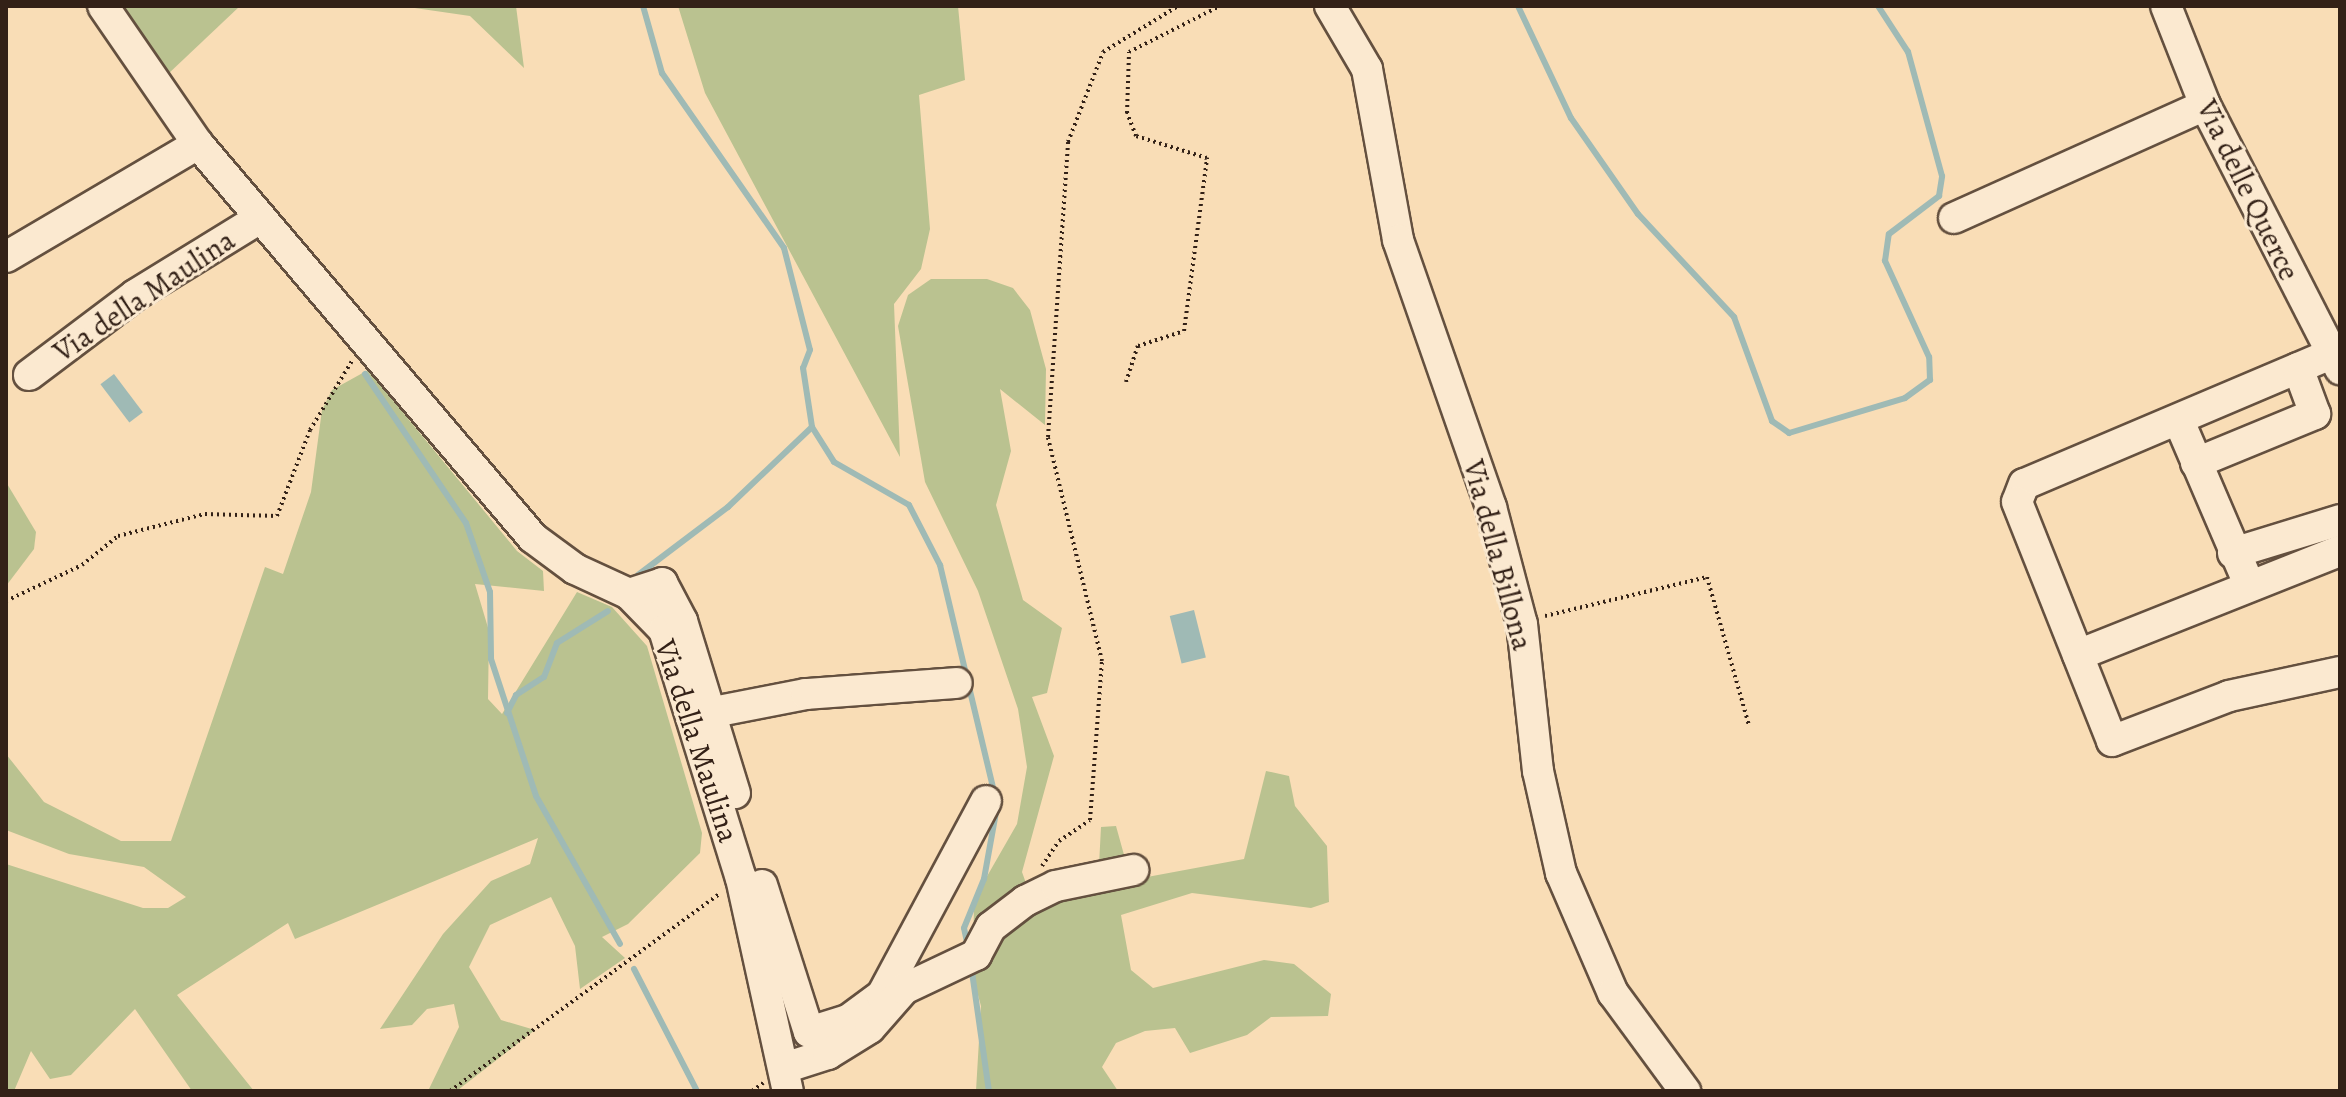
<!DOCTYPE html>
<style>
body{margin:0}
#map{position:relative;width:2346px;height:1097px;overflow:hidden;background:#f9ddb6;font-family:Alegreya,serif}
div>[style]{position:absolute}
.green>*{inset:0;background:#bac290}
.water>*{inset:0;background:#9fbab5;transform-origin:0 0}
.stream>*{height:6px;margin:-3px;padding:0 3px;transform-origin:3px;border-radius:3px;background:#9fbab5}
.path>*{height:4px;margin-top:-2px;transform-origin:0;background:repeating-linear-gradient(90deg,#332117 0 2px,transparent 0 6px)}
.roads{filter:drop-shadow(2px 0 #64503f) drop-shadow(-2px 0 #64503f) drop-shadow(0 2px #64503f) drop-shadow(0 -2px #64503f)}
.minor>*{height:30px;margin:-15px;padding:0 15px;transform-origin:15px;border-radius:15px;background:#fbe9d0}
span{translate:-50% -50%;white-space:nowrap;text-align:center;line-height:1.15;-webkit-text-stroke:6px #fbe9d0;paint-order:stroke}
.street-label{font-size:30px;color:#332117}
.frame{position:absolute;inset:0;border:8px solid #332117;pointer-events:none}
</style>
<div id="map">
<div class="green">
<div style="clip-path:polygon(122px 6px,240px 6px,167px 75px)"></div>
<div style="clip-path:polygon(401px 6px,516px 6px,524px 68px,470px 16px)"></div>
<div style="clip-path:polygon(678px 6px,958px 6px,965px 80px,919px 95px,930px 229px,921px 269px,894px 304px,900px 457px,705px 93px)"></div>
<div style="clip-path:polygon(931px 279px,987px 279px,1013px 288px,1030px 310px,1046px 369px,1045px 425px,1000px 389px,1011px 451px,996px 505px,1023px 600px,1062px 628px,1047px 693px,1032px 697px,1054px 756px,1022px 872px,1032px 900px,1098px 884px,1101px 827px,1116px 826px,1131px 880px,1244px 859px,1266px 771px,1289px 776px,1295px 806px,1327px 846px,1329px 902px,1311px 908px,1192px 893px,1121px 915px,1131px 970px,1153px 988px,1264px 960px,1294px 964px,1331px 994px,1328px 1016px,1271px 1017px,1247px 1035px,1190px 1053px,1175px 1028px,1145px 1031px,1116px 1043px,1102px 1067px,1118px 1091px,976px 1091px,981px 1006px,973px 977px,974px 899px,1017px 824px,1027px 767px,1018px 709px,978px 591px,925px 482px,898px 326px,908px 295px)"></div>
<div style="clip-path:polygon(368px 370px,517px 551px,543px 571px,544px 591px,475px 584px,489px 631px,488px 699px,502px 714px,577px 592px,612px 607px,647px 646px,702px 833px,700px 853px,628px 924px,602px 937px,625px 958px,580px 989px,575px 946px,551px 897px,490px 925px,469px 967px,501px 1020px,535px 1030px,458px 1090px,428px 1091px,459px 1027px,454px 1004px,427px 1009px,412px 1025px,380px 1029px,443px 934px,491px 881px,530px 864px,538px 838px,295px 939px,288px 923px,177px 995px,254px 1091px,192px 1091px,135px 1009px,71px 1075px,50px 1079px,31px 1051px,14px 1091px,6px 1091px,6px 864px,143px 908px,168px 908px,186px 897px,144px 867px,69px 854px,6px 830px,6px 754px,44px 802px,121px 841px,171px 841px,265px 567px,283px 574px,311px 492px,322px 410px,332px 390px)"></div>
<div style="clip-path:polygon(6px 482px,36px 532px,34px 549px,6px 586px)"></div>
</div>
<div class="water">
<div style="left:114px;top:374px;width:48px;height:17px;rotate:53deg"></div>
<div style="left:1194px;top:610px;width:49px;height:25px;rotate:76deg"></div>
</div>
<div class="stream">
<div style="left:643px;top:6px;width:70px;rotate:74.2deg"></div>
<div style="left:662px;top:73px;width:213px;rotate:55.1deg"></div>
<div style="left:784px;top:248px;width:105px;rotate:75.7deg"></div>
<div style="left:810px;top:350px;width:19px;rotate:111deg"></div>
<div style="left:803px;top:368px;width:60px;rotate:81.3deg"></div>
<div style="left:812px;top:427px;width:41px;rotate:57.8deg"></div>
<div style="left:834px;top:462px;width:86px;rotate:29.8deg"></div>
<div style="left:909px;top:505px;width:68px;rotate:62.7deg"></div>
<div style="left:940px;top:565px;width:237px;rotate:76.6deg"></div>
<div style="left:1518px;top:6px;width:124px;rotate:64.7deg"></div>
<div style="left:1571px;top:118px;width:117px;rotate:55.1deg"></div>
<div style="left:1638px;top:214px;width:141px;rotate:47deg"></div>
<div style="left:1734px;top:317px;width:111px;rotate:69.9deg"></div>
<div style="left:1772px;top:421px;width:21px;rotate:35deg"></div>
<div style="left:1789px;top:433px;width:121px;rotate:-16.8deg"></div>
<div style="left:1905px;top:398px;width:31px;rotate:-36deg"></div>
<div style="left:1930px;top:380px;width:23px;rotate:-92deg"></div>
<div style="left:1929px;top:357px;width:106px;rotate:-114.6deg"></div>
<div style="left:1885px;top:261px;width:27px;rotate:-82deg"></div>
<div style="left:1889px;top:234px;width:63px;rotate:-37.2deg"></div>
<div style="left:1939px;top:196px;width:20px;rotate:-81deg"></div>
<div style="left:1942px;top:176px;width:129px;rotate:-105.3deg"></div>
<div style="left:1908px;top:52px;width:55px;rotate:-123.1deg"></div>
<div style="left:365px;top:374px;width:180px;rotate:55.9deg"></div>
<div style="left:466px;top:523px;width:73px;rotate:70.8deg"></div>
<div style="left:490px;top:592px;width:67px;rotate:89.1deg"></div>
<div style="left:491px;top:659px;width:144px;rotate:71.8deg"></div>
<div style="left:536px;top:796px;width:170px;rotate:60.4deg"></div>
<div style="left:638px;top:575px;width:113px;rotate:-37.1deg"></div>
<div style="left:728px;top:507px;width:116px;rotate:-43.6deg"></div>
<div style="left:507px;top:713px;width:20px;rotate:-63deg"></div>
<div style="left:516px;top:695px;width:33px;rotate:-33deg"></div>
<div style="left:544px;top:677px;width:36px;rotate:-69deg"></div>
<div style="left:557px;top:643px;width:60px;rotate:-32.1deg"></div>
<div style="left:968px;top:947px;width:19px;rotate:-102deg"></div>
<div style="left:964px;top:928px;width:53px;rotate:-67.8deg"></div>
<div style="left:984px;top:879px;width:73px;rotate:-79.8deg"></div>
<div style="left:971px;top:965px;width:127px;rotate:81.9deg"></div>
<div style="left:634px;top:969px;width:137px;rotate:62.7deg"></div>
</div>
<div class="path">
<div style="left:1126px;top:382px;width:38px;rotate:-72deg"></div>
<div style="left:1138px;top:346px;width:48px;rotate:-18.1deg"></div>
<div style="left:1184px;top:331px;width:175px;rotate:-82.4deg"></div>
<div style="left:1207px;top:158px;width:74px;rotate:-162.8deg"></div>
<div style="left:1136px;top:136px;width:25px;rotate:-111deg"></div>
<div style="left:1127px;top:113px;width:61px;rotate:-88.1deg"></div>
<div style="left:1129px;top:52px;width:102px;rotate:-26.8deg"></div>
<div style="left:6px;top:601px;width:84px;rotate:-25.3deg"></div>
<div style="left:82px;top:565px;width:46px;rotate:-38.9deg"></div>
<div style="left:118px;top:536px;width:90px;rotate:-14.2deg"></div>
<div style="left:205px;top:514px;width:72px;rotate:1.6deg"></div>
<div style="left:277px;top:516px;width:92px;rotate:-69deg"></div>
<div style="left:310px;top:430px;width:81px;rotate:-58.7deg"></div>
<div style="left:1545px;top:616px;width:167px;rotate:-13.5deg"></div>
<div style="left:1707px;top:577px;width:154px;rotate:74.2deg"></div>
<div style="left:1042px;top:866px;width:30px;rotate:-56deg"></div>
<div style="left:1059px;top:841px;width:37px;rotate:-34deg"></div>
<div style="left:1090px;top:820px;width:159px;rotate:-85.7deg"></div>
<div style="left:1102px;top:661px;width:230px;rotate:-103.6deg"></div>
<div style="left:1048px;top:437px;width:296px;rotate:-86.1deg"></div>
<div style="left:1068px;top:142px;width:97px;rotate:-68.7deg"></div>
<div style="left:1103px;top:52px;width:88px;rotate:-31.5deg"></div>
<div style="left:450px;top:1091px;width:333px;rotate:-36.2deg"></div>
<div style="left:752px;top:1091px;width:14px;rotate:-36deg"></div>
</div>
<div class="roads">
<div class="minor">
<div style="left:103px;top:6px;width:168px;rotate:55.5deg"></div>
<div style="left:198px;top:144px;width:517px;rotate:49.63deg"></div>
<div style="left:533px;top:538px;width:52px;rotate:36.4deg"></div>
<div style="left:575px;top:569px;width:60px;rotate:24.8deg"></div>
<div style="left:629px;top:594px;width:50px;rotate:45.8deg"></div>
<div style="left:664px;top:630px;width:260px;rotate:72.8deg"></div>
<div style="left:741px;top:878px;width:218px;rotate:77.6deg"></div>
<div style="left:1330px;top:6px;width:73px;rotate:59.6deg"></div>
<div style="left:1367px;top:69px;width:174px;rotate:79.7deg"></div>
<div style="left:1398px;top:240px;width:283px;rotate:70.8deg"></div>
<div style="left:1491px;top:507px;width:121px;rotate:75.2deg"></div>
<div style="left:1522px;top:624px;width:148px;rotate:83.8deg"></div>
<div style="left:1538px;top:771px;width:105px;rotate:77.3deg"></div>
<div style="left:1561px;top:873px;width:131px;rotate:66.6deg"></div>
<div style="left:1613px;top:993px;width:122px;rotate:53.7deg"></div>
<div style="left:2166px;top:6px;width:106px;rotate:68.5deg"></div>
<div style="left:2205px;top:105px;width:297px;rotate:62.9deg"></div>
<div style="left:1954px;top:218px;width:275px;rotate:-24.2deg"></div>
<div style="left:6px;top:257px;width:223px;rotate:-30.5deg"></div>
<div style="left:2331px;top:354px;width:333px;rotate:157deg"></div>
<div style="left:2024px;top:484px;width:19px;rotate:111deg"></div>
<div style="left:2017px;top:502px;width:257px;rotate:68.3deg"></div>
<div style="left:2112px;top:741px;width:125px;rotate:-21deg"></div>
<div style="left:2229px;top:696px;width:114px;rotate:-12.2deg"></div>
<div style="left:29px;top:375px;width:133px;rotate:-37deg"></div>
<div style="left:135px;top:295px;width:147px;rotate:-31.6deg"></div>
<div style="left:2179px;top:421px;width:177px;rotate:66.8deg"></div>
<div style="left:2196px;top:463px;width:129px;rotate:-22.4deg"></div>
<div style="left:2315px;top:414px;width:49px;rotate:-110.3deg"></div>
<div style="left:2233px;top:553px;width:112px;rotate:-17.1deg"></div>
<div style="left:629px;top:594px;width:35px;rotate:-18deg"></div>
<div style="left:662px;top:583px;width:43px;rotate:62.2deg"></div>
<div style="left:682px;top:621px;width:180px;rotate:72.9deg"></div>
<div style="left:2078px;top:655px;width:282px;rotate:-21.7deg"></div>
<div style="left:693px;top:716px;width:115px;rotate:-11deg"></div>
<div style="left:806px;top:694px;width:151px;rotate:-4.2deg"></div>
<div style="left:762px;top:885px;width:154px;rotate:72.3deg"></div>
<div style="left:809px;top:1032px;width:41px;rotate:-17.1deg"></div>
<div style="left:848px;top:1020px;width:42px;rotate:-36.3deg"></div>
<div style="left:882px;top:995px;width:220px;rotate:-61.8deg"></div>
<div style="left:784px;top:1068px;width:46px;rotate:-17.7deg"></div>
<div style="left:828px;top:1054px;width:49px;rotate:-31.8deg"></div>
<div style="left:870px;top:1028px;width:52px;rotate:-48.9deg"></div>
<div style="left:904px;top:989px;width:80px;rotate:-25.3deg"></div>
<div style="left:976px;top:955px;width:32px;rotate:-62deg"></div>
<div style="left:991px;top:927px;width:43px;rotate:-37.4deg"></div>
<div style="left:1025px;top:901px;width:34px;rotate:-26deg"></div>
<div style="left:1056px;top:886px;width:79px;rotate:-11.7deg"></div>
</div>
</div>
<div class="street-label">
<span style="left:2248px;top:190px;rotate:64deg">Via delle Querce</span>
<span style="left:144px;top:296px;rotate:-34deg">Via della Maulina</span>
<span style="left:1498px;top:555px;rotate:75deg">Via della Billona</span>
<span style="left:697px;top:741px;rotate:72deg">Via della Maulina</span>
</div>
<div class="frame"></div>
</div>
